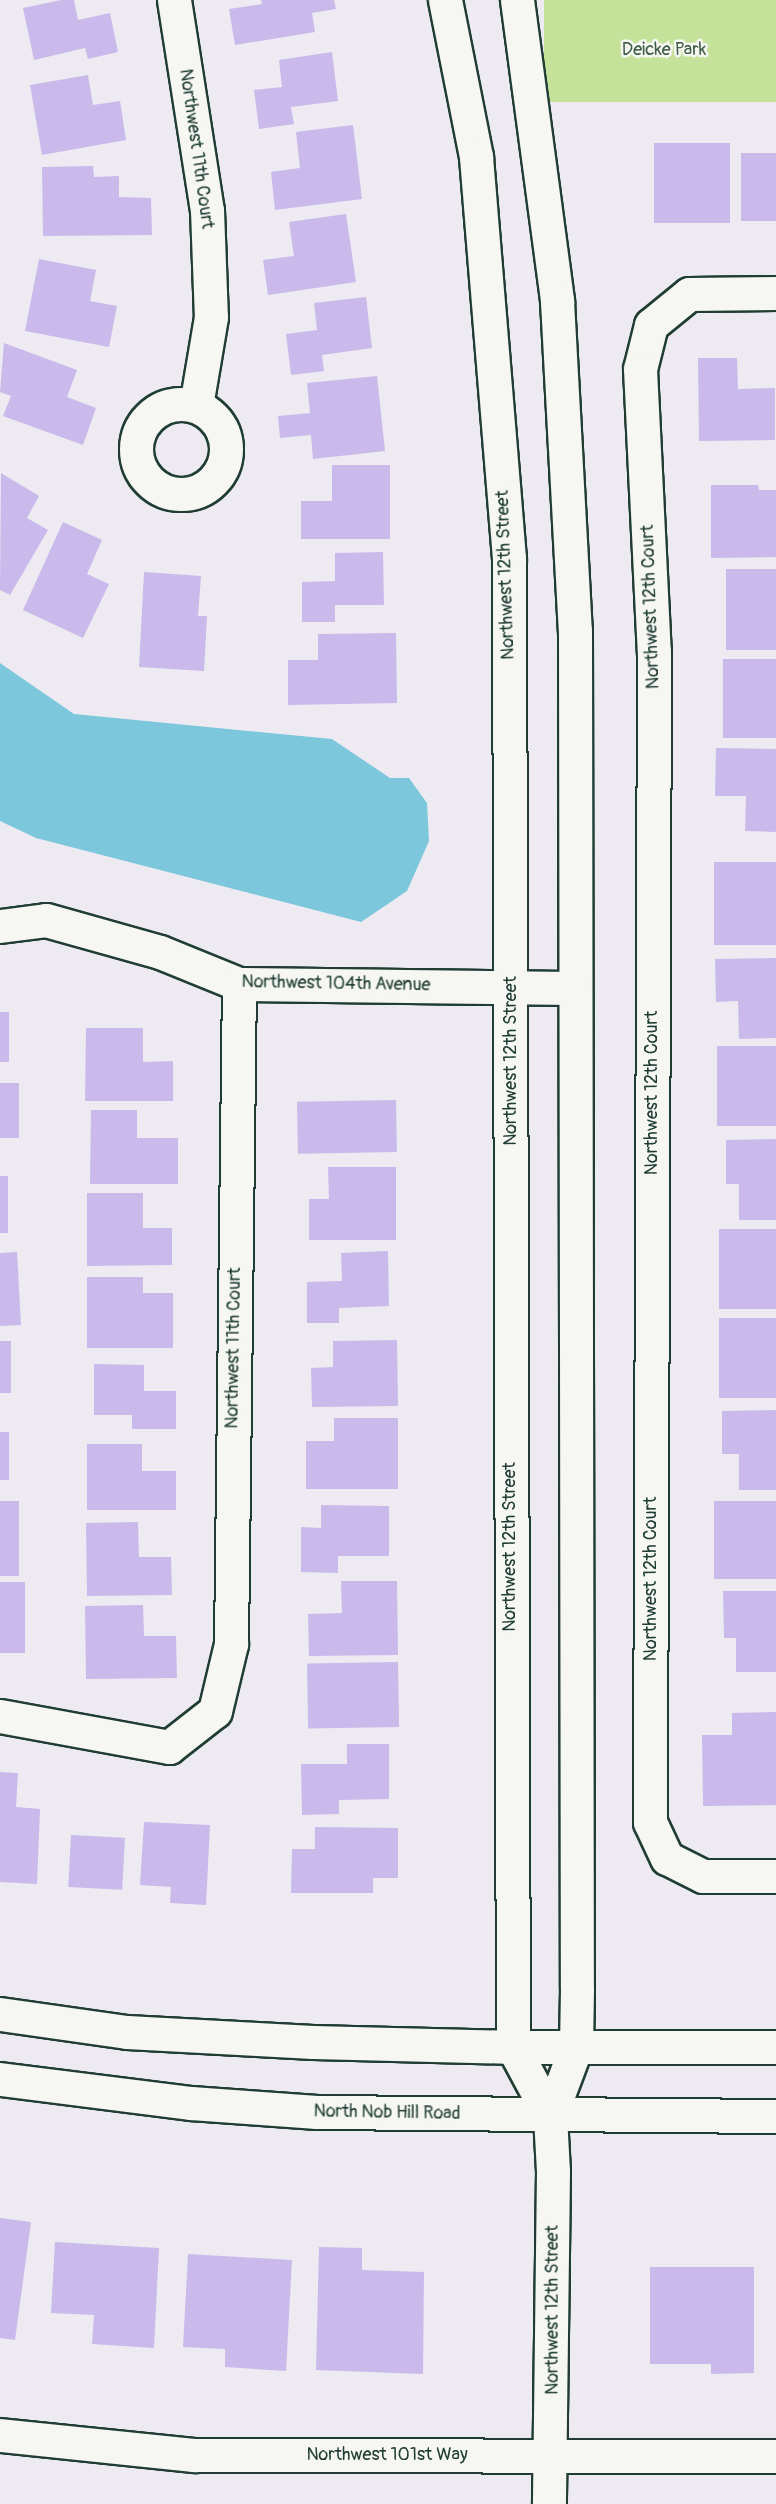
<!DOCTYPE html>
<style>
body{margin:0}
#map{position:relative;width:776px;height:2504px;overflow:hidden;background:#edeaf1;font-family:Pangolin,sans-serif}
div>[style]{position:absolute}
.green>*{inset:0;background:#c4e29a;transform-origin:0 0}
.water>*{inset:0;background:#7dc7dd}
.building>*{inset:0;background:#c9baeb;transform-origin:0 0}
.roads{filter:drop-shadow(2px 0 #1f3d34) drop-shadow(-2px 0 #1f3d34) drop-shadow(0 2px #1f3d34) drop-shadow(0 -2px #1f3d34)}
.minor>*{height:33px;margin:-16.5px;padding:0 16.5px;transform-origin:16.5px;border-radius:16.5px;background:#f6f6f2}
.minor>.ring{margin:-16.5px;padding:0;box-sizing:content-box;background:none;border:33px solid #f6f6f2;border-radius:50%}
.secondary>*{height:33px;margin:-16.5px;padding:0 16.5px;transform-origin:16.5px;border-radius:16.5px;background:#f6f6f2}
span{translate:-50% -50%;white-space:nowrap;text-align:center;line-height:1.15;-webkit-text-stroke:5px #f6f6f2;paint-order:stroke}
.park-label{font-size:18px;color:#405e48}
.street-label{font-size:18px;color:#1f3d34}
</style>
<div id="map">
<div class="green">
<div style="left:544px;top:0;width:232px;height:102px"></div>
</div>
<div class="water">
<div style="clip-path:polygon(0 663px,74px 714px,332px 739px,390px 778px,409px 778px,427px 803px,429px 841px,407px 891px,361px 922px,36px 838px,0 821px)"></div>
</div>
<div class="building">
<div style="clip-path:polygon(61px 0,74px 0,78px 20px,110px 13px,118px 52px,88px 59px,85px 48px,34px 60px,23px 8px)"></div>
<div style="clip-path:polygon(261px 0,334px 0,336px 9px,312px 13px,315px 32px,235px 45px,229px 9px,262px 4px)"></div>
<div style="clip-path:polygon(332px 52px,338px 101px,291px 107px,294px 124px,259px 129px,254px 90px,282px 87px,279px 60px)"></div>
<div style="clip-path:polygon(88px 75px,93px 105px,120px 101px,126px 140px,42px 155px,30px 85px)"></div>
<div style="clip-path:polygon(353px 125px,362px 199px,275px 210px,271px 172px,300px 168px,296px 132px)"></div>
<div style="left:730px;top:143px;width:80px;height:76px;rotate:90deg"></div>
<div style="left:741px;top:153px;width:35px;height:68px"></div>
<div style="clip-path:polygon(93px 166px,94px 177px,119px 176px,119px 197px,151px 198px,152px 235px,43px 236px,42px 167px)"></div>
<div style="clip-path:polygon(346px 214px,356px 282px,268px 295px,263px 260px,294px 256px,289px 222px)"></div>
<div style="clip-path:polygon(39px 259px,96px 270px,90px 301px,117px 306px,109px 347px,25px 331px)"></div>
<div style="clip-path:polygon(366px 297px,372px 348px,322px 355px,324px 371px,291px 375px,286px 334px,317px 330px,314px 303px)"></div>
<div style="clip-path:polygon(4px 343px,77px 370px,67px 397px,96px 408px,83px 445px,3px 416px,11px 396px,0 392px)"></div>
<div style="clip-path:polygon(698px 358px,737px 358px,738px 389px,775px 388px,775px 440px,699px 441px)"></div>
<div style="clip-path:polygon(377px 376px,385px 451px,313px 459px,311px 435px,280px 438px,278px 416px,310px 413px,307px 383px)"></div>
<div style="clip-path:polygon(332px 465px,390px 465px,390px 539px,301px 539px,301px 501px,332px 501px)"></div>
<div style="clip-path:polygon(1px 473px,39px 496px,27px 518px,48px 530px,10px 595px,0 590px)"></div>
<div style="clip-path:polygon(711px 485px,758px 485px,759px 490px,776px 490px,776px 557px,711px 558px)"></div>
<div style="clip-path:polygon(63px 522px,102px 540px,87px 574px,109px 584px,83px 638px,23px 610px)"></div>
<div style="clip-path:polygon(383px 552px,384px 605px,335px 605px,335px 622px,302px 622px,302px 582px,335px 581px,335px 553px)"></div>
<div style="left:776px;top:569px;width:81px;height:50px;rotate:90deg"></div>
<div style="clip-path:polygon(144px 572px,201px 576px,198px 616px,207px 616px,204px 671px,139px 667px)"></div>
<div style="clip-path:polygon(396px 633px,397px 703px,288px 705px,288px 660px,318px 660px,318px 634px)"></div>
<div style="left:776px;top:659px;width:79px;height:53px;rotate:90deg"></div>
<div style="clip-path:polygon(716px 748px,776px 749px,776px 832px,745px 831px,746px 796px,715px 796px)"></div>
<div style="left:776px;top:862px;width:83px;height:62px;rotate:90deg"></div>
<div style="clip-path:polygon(776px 958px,776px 1038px,739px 1039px,738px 1001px,716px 1002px,715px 959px)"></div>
<div style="left:0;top:1012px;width:9px;height:50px"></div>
<div style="clip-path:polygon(86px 1028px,143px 1028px,143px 1062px,173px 1061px,173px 1101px,85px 1101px)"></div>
<div style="left:776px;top:1046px;width:80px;height:59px;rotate:90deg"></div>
<div style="left:19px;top:1083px;width:55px;height:19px;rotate:90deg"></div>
<div style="left:396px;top:1100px;width:52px;height:99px;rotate:89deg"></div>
<div style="clip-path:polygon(91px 1110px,137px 1110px,137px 1138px,178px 1138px,178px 1184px,90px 1184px)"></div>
<div style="clip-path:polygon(776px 1139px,776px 1220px,739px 1220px,739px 1184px,726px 1184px,726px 1140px)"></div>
<div style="clip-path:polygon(328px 1167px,396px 1167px,396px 1240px,309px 1240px,309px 1199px,329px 1199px)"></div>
<div style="left:0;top:1176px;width:8px;height:57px"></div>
<div style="clip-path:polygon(87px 1193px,143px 1193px,143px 1228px,172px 1228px,172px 1265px,87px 1266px)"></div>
<div style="left:719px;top:1229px;width:57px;height:80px"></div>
<div style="clip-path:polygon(388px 1251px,389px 1306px,339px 1308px,339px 1323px,307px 1323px,307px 1282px,342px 1281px,341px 1253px)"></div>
<div style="clip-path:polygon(17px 1252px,21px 1325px,0 1326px,0 1253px)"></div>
<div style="clip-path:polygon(87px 1277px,143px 1277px,143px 1293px,173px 1293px,173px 1348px,87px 1348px)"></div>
<div style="left:776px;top:1318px;width:80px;height:57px;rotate:90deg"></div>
<div style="clip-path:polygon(397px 1340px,398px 1406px,312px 1407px,311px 1368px,333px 1367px,333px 1341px)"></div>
<div style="left:0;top:1341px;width:11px;height:52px"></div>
<div style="clip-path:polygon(94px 1364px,144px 1365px,144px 1391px,176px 1391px,176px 1429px,132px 1429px,132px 1415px,94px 1415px)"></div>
<div style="clip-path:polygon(776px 1410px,776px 1490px,739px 1490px,739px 1454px,722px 1454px,722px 1411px)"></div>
<div style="clip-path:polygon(334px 1418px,398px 1418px,398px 1489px,306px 1489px,306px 1441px,334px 1441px)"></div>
<div style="left:0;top:1432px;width:9px;height:48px"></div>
<div style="clip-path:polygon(87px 1444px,142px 1444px,142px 1471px,176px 1471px,176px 1510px,87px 1510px)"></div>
<div style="left:0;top:1501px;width:19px;height:75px"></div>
<div style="left:714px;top:1501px;width:62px;height:78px"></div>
<div style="clip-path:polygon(321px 1505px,389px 1506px,389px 1556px,338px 1556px,338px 1573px,301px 1572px,301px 1527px,321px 1528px)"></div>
<div style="clip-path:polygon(138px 1522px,139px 1557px,171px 1557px,172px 1595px,87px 1596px,86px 1523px)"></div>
<div style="clip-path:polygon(341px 1581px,397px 1581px,398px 1655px,309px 1656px,308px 1614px,342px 1613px)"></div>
<div style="left:0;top:1582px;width:25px;height:71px"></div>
<div style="clip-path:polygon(723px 1591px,776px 1591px,776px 1672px,736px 1672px,736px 1638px,724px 1638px)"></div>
<div style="clip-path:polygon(143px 1605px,144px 1636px,176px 1636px,177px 1678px,86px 1679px,85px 1606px)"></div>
<div style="left:398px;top:1662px;width:65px;height:91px;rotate:89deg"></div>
<div style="clip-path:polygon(776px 1712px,776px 1805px,703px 1806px,702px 1735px,732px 1735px,732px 1713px)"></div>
<div style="clip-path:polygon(347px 1744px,389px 1744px,389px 1799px,339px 1800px,339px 1814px,302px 1815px,301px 1764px,347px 1764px)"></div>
<div style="clip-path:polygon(0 1772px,18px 1773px,16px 1807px,40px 1809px,37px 1884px,0 1882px)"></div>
<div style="clip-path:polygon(144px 1822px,210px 1825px,206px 1905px,170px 1903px,171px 1887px,140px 1885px)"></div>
<div style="clip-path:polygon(315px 1827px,398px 1828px,398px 1878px,373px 1878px,373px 1893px,291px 1893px,292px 1849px,315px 1849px)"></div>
<div style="left:71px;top:1835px;width:54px;height:52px;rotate:3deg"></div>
<div style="clip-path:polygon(0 2218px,31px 2222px,15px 2340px,0 2338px)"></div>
<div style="clip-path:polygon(55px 2242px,159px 2248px,154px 2348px,92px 2344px,94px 2315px,51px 2313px)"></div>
<div style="clip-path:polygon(319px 2247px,362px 2248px,362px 2270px,424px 2272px,423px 2374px,316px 2370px)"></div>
<div style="clip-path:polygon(188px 2254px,292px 2260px,286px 2371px,225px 2367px,225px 2349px,183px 2347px)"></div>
<div style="clip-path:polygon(650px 2267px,754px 2267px,754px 2373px,711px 2374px,711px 2364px,650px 2364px)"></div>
</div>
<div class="roads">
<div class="minor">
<div style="left:174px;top:0;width:213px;rotate:81.1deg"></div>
<div style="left:207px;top:210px;width:107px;rotate:87.9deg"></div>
<div style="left:211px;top:317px;width:90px;rotate:99.6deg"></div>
<div style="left:445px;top:0;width:160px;rotate:78.8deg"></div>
<div style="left:476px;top:157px;width:402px;rotate:85.3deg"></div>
<div style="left:509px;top:558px;width:1489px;rotate:89.85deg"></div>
<div style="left:513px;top:2047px;width:78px;rotate:61.8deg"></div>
<div style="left:517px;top:0;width:304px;rotate:82.4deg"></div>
<div style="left:557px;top:301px;width:329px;rotate:86.9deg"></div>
<div style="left:575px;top:630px;width:1359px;rotate:89.92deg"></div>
<div style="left:577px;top:1989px;width:58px;rotate:91deg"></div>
<div style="left:576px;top:2047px;width:74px;rotate:110.6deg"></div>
<div style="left:550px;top:2116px;width:55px;rotate:86.9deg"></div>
<div style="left:553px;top:2171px;width:333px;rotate:90.7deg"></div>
<div style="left:776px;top:293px;width:87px;rotate:179.3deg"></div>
<div style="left:689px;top:294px;width:49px;rotate:140.8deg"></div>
<div style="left:651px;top:325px;width:45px;rotate:104deg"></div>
<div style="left:640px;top:369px;width:282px;rotate:87.2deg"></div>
<div style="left:654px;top:651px;width:1171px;rotate:90.2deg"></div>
<div style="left:650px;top:1822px;width:40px;rotate:65deg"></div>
<div style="left:667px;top:1858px;width:40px;rotate:26.6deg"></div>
<div style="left:703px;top:1876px;width:73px"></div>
<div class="ring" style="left:136px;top:404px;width:57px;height:57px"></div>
<div style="left:0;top:926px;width:46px;rotate:-7.4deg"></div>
<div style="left:46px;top:920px;width:118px;rotate:15.7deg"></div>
<div style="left:160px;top:952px;width:85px;rotate:22.1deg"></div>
<div style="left:239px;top:984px;width:336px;rotate:0.7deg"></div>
<div style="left:0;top:1716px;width:172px;rotate:10.4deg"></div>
<div style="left:169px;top:1747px;width:58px;rotate:-38deg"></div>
<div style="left:215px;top:1711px;width:69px;rotate:-76.6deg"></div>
<div style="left:231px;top:1644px;width:660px;rotate:-89.31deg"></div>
<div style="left:0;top:2435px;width:195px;rotate:5.9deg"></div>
<div style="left:194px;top:2455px;width:582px;rotate:0.1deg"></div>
</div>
<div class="secondary">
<div style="left:0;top:2014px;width:128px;rotate:8.1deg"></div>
<div style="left:127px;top:2032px;width:186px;rotate:3.1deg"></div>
<div style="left:313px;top:2042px;width:200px;rotate:1.4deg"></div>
<div style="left:513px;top:2047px;width:263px"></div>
<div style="left:0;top:2079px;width:193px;rotate:7.2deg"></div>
<div style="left:191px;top:2103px;width:126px;rotate:4.1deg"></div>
<div style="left:317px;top:2112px;width:459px;rotate:0.5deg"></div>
</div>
</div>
<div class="park-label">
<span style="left:664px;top:50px">Deicke Park</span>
</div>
<div class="street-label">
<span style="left:196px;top:149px;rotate:82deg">Northwest 11th Court</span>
<span style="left:506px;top:575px;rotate:-92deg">Northwest 12th Street</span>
<span style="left:651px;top:607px;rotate:-92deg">Northwest 12th Court</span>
<span style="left:336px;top:984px;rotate:1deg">Northwest 104th Avenue</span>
<span style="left:511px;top:1061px;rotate:-90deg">Northwest 12th Street</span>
<span style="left:652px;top:1093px;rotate:-90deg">Northwest 12th Court</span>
<span style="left:234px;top:1348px;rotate:-89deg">Northwest 11th Court</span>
<span style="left:510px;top:1547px;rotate:-90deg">Northwest 12th Street</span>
<span style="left:651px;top:1579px;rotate:-90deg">Northwest 12th Court</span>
<span style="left:387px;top:2113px;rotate:1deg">North Nob Hill Road</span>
<span style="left:553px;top:2310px;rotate:-90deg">Northwest 12th Street</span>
<span style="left:387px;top:2455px">Northwest 101st Way</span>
</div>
</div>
